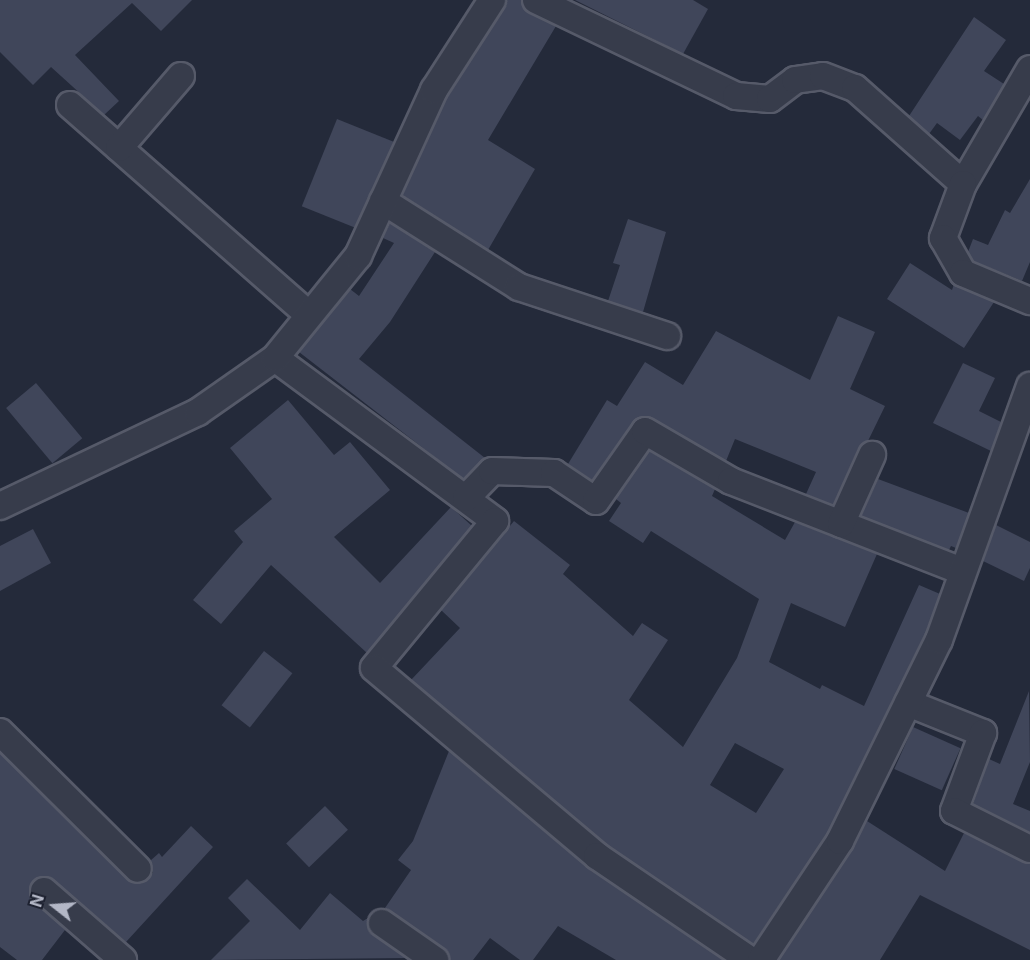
<!DOCTYPE html>
<style>
body{margin:0}
#map{position:relative;width:1030px;height:960px;overflow:hidden;background:#242a3a;font-family:Inter,sans-serif}
div>[style]{position:absolute}
.building>*{inset:0;background:#40465a;transform-origin:0 0}
.roads{filter:drop-shadow(2px 0 #565a69) drop-shadow(-2px 0 #565a69) drop-shadow(0 2px #565a69) drop-shadow(0 -2px #565a69)}
.street>*{height:26px;margin:-13px;padding:0 13px;transform-origin:13px;border-radius:13px;background:#373c4b}
span{translate:-50% -50%;white-space:nowrap;text-align:center;line-height:1.15;-webkit-text-stroke:5px #1d2130;paint-order:stroke}
.north{position:absolute;left:24px;top:876px;width:60px;height:60px;-webkit-text-stroke:4px #1d2130;paint-order:stroke;rotate:287deg;font-size:16px;font-weight:700;line-height:24px;text-align:center;color:#b3b7c6}
.north::after{content:'';display:block;margin:auto;width:21px;height:27px;background:#b3b7c6;clip-path:polygon(50% 0,100% 100%,50% 72%,0 100%)}
</style>
<div id="map">
<div class="building">
<div style="clip-path:polygon(0 0,192px 0,161px 31px,132px 3px,75px 55px,119px 101px,104px 115px,51px 67px,33px 85px,0 52px)"></div>
<div style="clip-path:polygon(507px 0,521px 0,529px 13px,556px 26px,488px 140px,535px 169px,488px 250px,402px 195px,443px 105px)"></div>
<div style="clip-path:polygon(575px 0,693px 0,708px 9px,683px 54px)"></div>
<div style="clip-path:polygon(974px 17px,1006px 40px,984px 71px,1004px 84px,983px 120px,978px 116px,960px 140px,937px 123px,929px 134px,909px 116px)"></div>
<div style="left:337px;top:119px;width:61px;height:94px;rotate:22deg"></div>
<div style="clip-path:polygon(1030px 179px,1030px 262px,1022px 281px,973px 261px,968px 252px,973px 239px,988px 245px,1005px 210px,1010px 213px)"></div>
<div style="clip-path:polygon(628px 219px,666px 232px,643px 312px,608px 301px,620px 265px,613px 263px)"></div>
<div style="clip-path:polygon(390px 223px,435px 252px,390px 322px,359px 359px,485px 458px,463px 479px,299px 352px,350px 289px,359px 296px,394px 243px,383px 238px)"></div>
<div style="clip-path:polygon(910px 263px,952px 290px,954px 284px,994px 302px,964px 348px,887px 299px)"></div>
<div style="clip-path:polygon(838px 316px,875px 332px,850px 389px,885px 406px,868px 441px,858px 449px,833px 505px,806px 494px,816px 472px,735px 439px,726px 461px,646px 416px,633px 422px,592px 480px,568px 464px,607px 400px,617px 406px,645px 362px,683px 385px,716px 331px,810px 380px)"></div>
<div style="clip-path:polygon(963px 363px,995px 378px,979px 411px,1001px 422px,991px 451px,933px 423px)"></div>
<div style="left:36px;top:383px;width:72px;height:39px;rotate:50deg"></div>
<div style="clip-path:polygon(288px 400px,334px 455px,350px 442px,390px 490px,334px 537px,380px 583px,451px 507px,472px 526px,367px 653px,271px 565px,221px 624px,193px 600px,243px 542px,234px 531px,272px 499px,230px 448px)"></div>
<div style="clip-path:polygon(evenodd,649px 451px,715px 489px,712px 496px,785px 540px,795px 522px,877px 554px,845px 627px,791px 603px,769px 662px,820px 689px,822px 685px,864px 706px,919px 585px,940px 594px,925px 634px,827px 834px,753px 944px,606px 844px,411px 680px,460px 628px,441px 610px,514px 521px,570px 565px,563px 574px,633px 636px,642px 623px,668px 640px,629px 700px,683px 747px,737px 658px,759px 599px,651px 531px,643px 543px,609px 521px,621px 503px,616px 499px,649px 451px,735px 743px,784px 769px,756px 813px,710px 785px,735px 743px)"></div>
<div style="clip-path:polygon(878px 479px,969px 513px,956px 548px,951px 546px,949px 550px,861px 516px)"></div>
<div style="clip-path:polygon(996px 525px,1030px 542px,1030px 568px,1024px 581px,983px 561px)"></div>
<div style="clip-path:polygon(33px 529px,51px 563px,0 591px,0 546px)"></div>
<div style="left:264px;top:651px;width:36px;height:69px;rotate:38deg"></div>
<div style="clip-path:polygon(1029px 691px,1030px 762px,1013px 804px,1030px 811px,1030px 832px,973px 804px,989px 759px,1000px 764px)"></div>
<div style="left:913px;top:727px;width:52px;height:46px;rotate:24deg"></div>
<div style="clip-path:polygon(449px 751px,587px 867px,723px 960px,616px 960px,558px 926px,533px 960px,520px 960px,490px 938px,473px 960px,450px 960px,444px 948px,385px 908px,411px 870px,398px 860px,413px 841px)"></div>
<div style="clip-path:polygon(0 753px,134px 883px,148px 880px,153px 872px,150px 861px,159px 853px,162px 857px,191px 826px,213px 847px,126px 942px,54px 880px,39px 877px,29px 888px,30px 896px,65px 930px,42px 960px,17px 960px,0 947px)"></div>
<div style="left:325px;top:806px;width:33px;height:54px;rotate:46deg"></div>
<div style="clip-path:polygon(867px 821px,945px 871px,964px 833px,1030px 864px,1030px 950px,920px 895px,880px 960px,779px 960px,852px 849px)"></div>
<div style="clip-path:polygon(247px 879px,300px 930px,330px 893px,363px 921px,368px 918px,373px 935px,406px 958px,211px 960px,250px 921px,228px 898px)"></div>
</div>
<div class="roads">
<div class="street">
<div style="left:536px;top:0;width:222px;rotate:25.6deg"></div>
<div style="left:736px;top:96px;width:34px;rotate:5deg"></div>
<div style="left:770px;top:99px;width:31px;rotate:-37deg"></div>
<div style="left:795px;top:80px;width:28px;rotate:-8deg"></div>
<div style="left:823px;top:76px;width:34px;rotate:21deg"></div>
<div style="left:855px;top:88px;width:144px;rotate:41.6deg"></div>
<div style="left:1030px;top:69px;width:133px;rotate:120.2deg"></div>
<div style="left:963px;top:184px;width:58px;rotate:110.3deg"></div>
<div style="left:943px;top:238px;width:40px;rotate:60.3deg"></div>
<div style="left:963px;top:273px;width:73px;rotate:22.7deg"></div>
<div style="left:70px;top:105px;width:318px;rotate:41.3deg"></div>
<div style="left:119px;top:148px;width:95px;rotate:-49.3deg"></div>
<div style="left:383px;top:201px;width:161px;rotate:32.3deg"></div>
<div style="left:519px;top:287px;width:156px;rotate:18.3deg"></div>
<div style="left:275px;top:358px;width:274px;rotate:36.5deg"></div>
<div style="left:495px;top:521px;width:190px;rotate:129.5deg"></div>
<div style="left:374px;top:668px;width:292px;rotate:40.1deg"></div>
<div style="left:597px;top:856px;width:185px;rotate:34.2deg"></div>
<div style="left:466px;top:498px;width:37px;rotate:-46deg"></div>
<div style="left:492px;top:471px;width:62px;rotate:1.8deg"></div>
<div style="left:554px;top:473px;width:50px;rotate:33.7deg"></div>
<div style="left:596px;top:501px;width:85px;rotate:-55deg"></div>
<div style="left:645px;top:431px;width:99px;rotate:30.2deg"></div>
<div style="left:731px;top:481px;width:248px;rotate:21.3deg"></div>
<div style="left:0;top:506px;width:219px;rotate:-25.4deg"></div>
<div style="left:198px;top:412px;width:94px;rotate:-35deg"></div>
<div style="left:275px;top:358px;width:132px;rotate:-50.9deg"></div>
<div style="left:358px;top:256px;width:183px;rotate:-65.4deg"></div>
<div style="left:434px;top:90px;width:107px;rotate:-57.2deg"></div>
<div style="left:841px;top:524px;width:76px;rotate:-65.8deg"></div>
<div style="left:908px;top:703px;width:81px;rotate:21.8deg"></div>
<div style="left:983px;top:733px;width:83px;rotate:110.4deg"></div>
<div style="left:954px;top:811px;width:85px;rotate:26.6deg"></div>
<div style="left:0;top:732px;width:194px;rotate:44.8deg"></div>
<div style="left:44px;top:891px;width:105px;rotate:41.1deg"></div>
<div style="left:382px;top:923px;width:65px;rotate:34.9deg"></div>
<div style="left:761px;top:960px;width:143px;rotate:-56.4deg"></div>
<div style="left:840px;top:841px;width:224px;rotate:-63.8deg"></div>
<div style="left:939px;top:640px;width:270px;rotate:-70.3deg"></div>
</div>
</div>
<div class="north">N</div>
</div>
